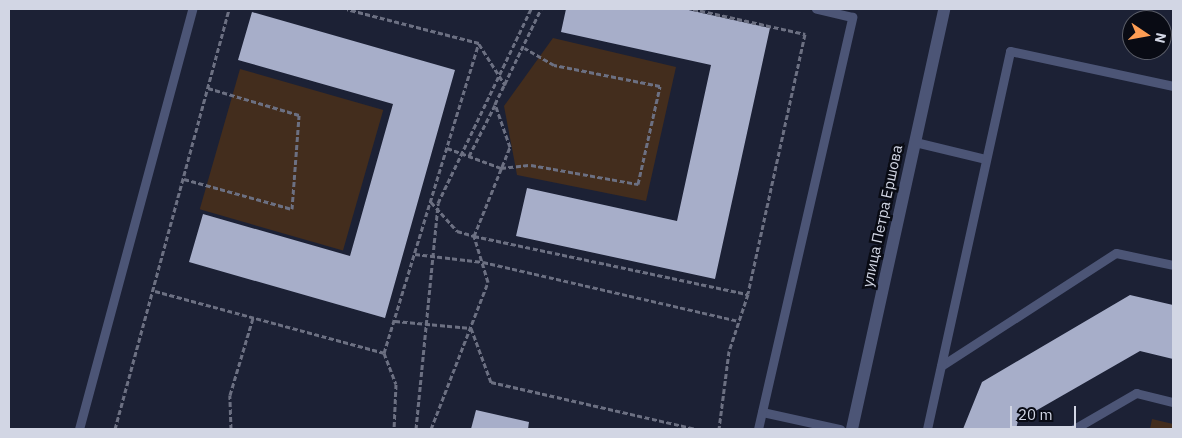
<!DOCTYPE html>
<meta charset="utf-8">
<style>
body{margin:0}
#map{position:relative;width:1182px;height:438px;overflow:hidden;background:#1c2135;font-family:"IBM Plex Sans",sans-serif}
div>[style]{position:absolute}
.green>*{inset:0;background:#432d1d;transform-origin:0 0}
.building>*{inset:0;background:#a7aec9}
.path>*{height:3px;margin-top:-1.5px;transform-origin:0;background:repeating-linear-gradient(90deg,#6c7082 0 5px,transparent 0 7.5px)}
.service>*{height:9px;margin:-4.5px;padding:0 4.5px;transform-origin:4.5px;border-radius:4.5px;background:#4c5576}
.minor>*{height:12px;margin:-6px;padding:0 6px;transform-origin:6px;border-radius:6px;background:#4c5576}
span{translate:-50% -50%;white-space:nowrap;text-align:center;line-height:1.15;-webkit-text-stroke:5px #090b14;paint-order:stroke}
.street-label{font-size:15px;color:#d2d6e4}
.frame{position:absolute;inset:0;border:10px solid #d2d6e4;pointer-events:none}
.north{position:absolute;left:1122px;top:10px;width:50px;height:50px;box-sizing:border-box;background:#090b14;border:1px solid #595c67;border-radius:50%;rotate:102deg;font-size:14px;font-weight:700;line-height:20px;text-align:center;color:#d2d6e4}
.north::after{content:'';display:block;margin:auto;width:18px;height:22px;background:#fd9d54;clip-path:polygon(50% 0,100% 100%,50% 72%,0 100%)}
.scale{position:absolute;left:1010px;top:406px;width:66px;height:22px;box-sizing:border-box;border:2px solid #d2d6e4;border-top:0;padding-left:6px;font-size:15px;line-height:18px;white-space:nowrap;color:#d2d6e4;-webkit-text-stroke:4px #090b14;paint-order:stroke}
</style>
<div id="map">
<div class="green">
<div style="clip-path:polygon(553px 38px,676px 67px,646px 201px,517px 175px,504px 106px)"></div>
<div style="left:240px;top:69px;width:149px;height:146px;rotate:16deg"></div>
<div style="clip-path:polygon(1152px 419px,1173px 424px,1173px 429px,1150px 429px)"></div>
</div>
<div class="building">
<div style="clip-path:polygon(566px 9px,684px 9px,770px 28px,715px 279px,516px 236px,527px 188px,677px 221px,711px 65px,561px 32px)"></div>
<div style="clip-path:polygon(252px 12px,455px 70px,385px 318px,189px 262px,203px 214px,350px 256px,393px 104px,238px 60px)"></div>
<div style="clip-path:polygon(1130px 295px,1173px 305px,1173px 359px,1140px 351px,1018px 421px,1016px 429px,963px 429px,982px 382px)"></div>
<div style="clip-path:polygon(476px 410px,529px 422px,528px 429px,471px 429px)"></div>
</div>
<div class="path">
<div style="left:693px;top:9px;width:115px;rotate:12.6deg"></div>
<div style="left:805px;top:34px;width:266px;rotate:102.4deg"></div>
<div style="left:748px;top:294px;width:60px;rotate:108.4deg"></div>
<div style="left:729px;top:351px;width:79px;rotate:97.3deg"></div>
<div style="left:479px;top:44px;width:49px;rotate:57.6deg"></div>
<div style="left:447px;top:148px;width:58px;rotate:20.3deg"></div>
<div style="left:501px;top:168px;width:30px;rotate:-6deg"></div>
<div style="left:531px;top:165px;width:109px;rotate:10.1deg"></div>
<div style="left:638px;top:184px;width:100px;rotate:-77.3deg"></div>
<div style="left:660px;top:86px;width:108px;rotate:-168.8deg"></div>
<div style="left:554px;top:65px;width:34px;rotate:-150deg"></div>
<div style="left:469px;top:156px;width:57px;rotate:-63deg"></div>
<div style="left:184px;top:179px;width:112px;rotate:15.5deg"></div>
<div style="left:292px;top:209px;width:94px;rotate:-85.7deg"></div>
<div style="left:299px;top:115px;width:95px;rotate:-163.5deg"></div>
<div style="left:431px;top:202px;width:39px;rotate:48deg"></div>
<div style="left:457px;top:231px;width:18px;rotate:16deg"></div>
<div style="left:474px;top:236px;width:280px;rotate:12deg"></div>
<div style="left:415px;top:254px;width:68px;rotate:6.7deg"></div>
<div style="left:483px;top:262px;width:263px;rotate:13deg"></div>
<div style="left:155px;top:291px;width:237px;rotate:15.1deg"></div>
<div style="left:384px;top:353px;width:324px;rotate:-73deg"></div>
<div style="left:479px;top:43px;width:136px;rotate:-165.6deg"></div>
<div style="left:395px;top:321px;width:76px;rotate:5.3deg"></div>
<div style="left:471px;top:328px;width:58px;rotate:69.7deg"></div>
<div style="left:491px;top:382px;width:210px;rotate:12.9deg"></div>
<div style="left:384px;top:353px;width:33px;rotate:69deg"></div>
<div style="left:396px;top:384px;width:45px;rotate:92.5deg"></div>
<div style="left:115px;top:429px;width:435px;rotate:-74.8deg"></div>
<div style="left:231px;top:429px;width:34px;rotate:-92deg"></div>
<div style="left:230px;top:395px;width:80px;rotate:-73.4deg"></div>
<div style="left:416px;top:429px;width:227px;rotate:-84.4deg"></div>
<div style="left:438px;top:203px;width:215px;rotate:-64.4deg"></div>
<div style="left:431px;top:429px;width:158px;rotate:-68.8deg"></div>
<div style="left:488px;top:282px;width:48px;rotate:-106.9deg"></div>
<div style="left:474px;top:236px;width:96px;rotate:-68deg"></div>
<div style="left:510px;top:147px;width:46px;rotate:-109.2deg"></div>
<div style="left:495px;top:104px;width:106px;rotate:-64.2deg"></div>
</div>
<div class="service">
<div style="left:915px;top:142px;width:73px;rotate:13.5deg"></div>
<div style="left:941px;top:366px;width:208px;rotate:-32.9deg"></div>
<div style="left:1116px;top:253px;width:58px;rotate:11.9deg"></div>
<div style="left:762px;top:412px;width:80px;rotate:12.3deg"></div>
<div style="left:79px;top:429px;width:435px;rotate:-74.9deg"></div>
<div style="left:758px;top:429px;width:423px;rotate:-77.1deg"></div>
<div style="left:852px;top:17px;width:37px;rotate:-167deg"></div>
<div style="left:927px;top:429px;width:387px;rotate:-77.6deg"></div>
<div style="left:1010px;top:51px;width:167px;rotate:12.1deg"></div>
<div style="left:1074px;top:429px;width:72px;rotate:-30.1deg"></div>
<div style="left:1136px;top:393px;width:38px;rotate:14deg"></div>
</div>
<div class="minor">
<div style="left:852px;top:429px;width:430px;rotate:-77.6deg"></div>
</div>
<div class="street-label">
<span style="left:882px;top:216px;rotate:-78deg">улица Петра Ершова</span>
</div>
<div class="frame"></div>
<div class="north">N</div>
<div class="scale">20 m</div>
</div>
